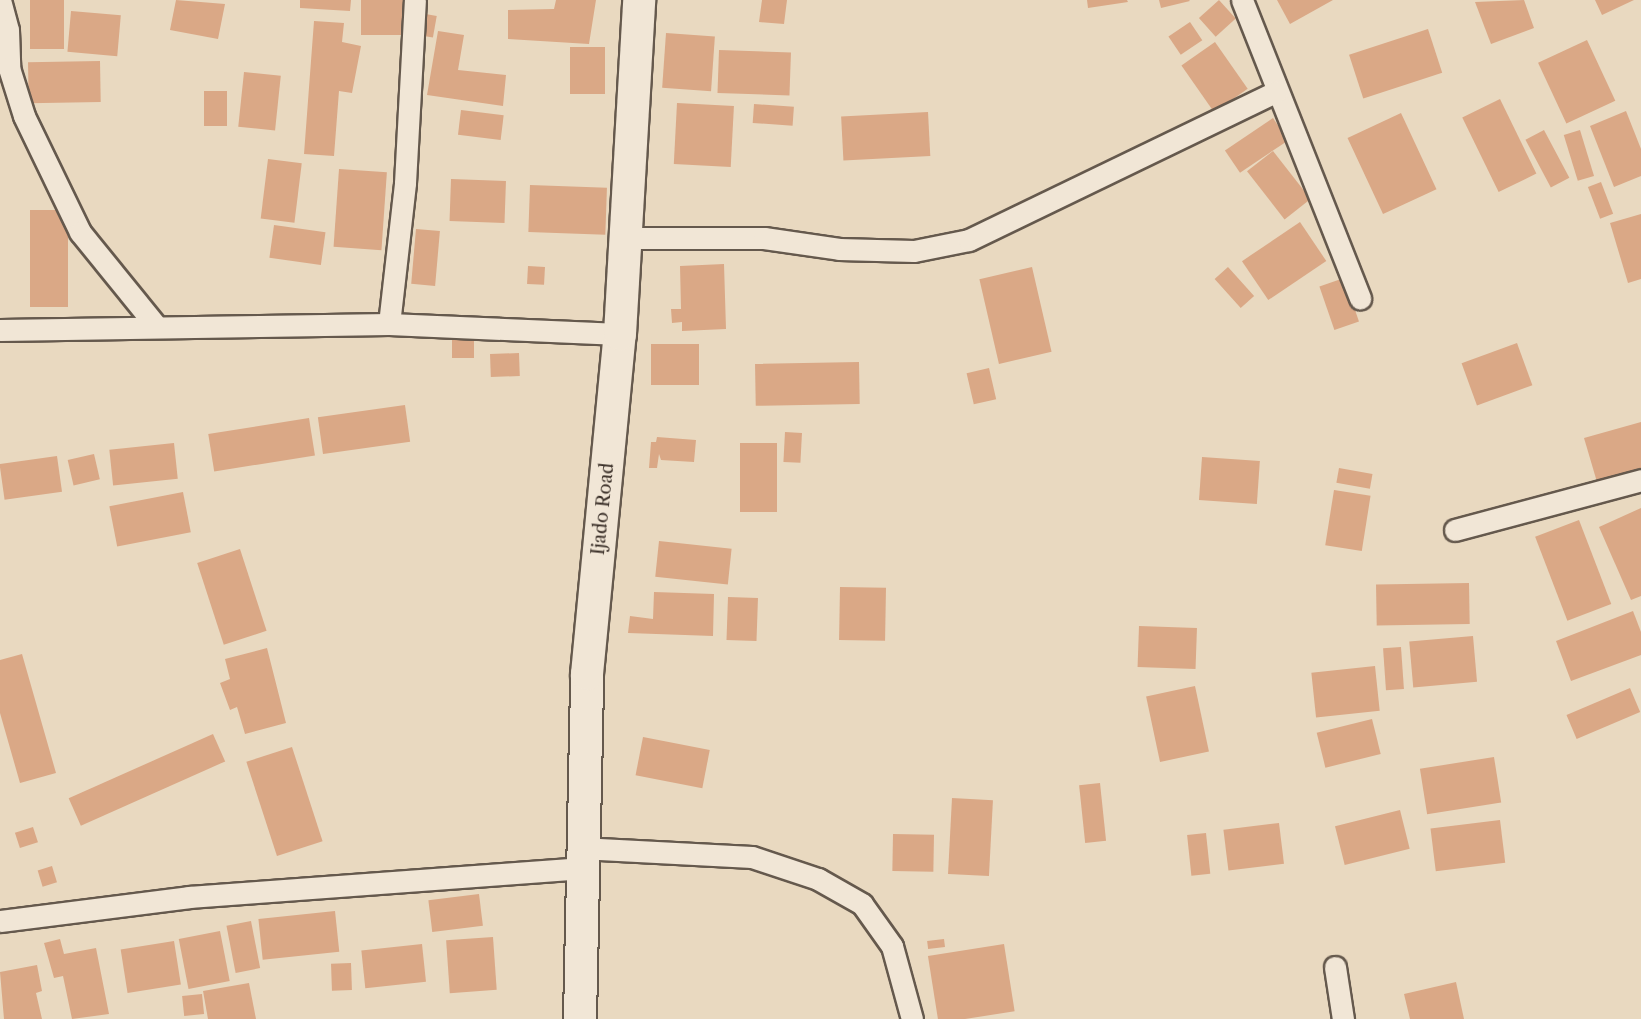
<!DOCTYPE html>
<style>
body{margin:0}
#map{position:relative;width:1641px;height:1019px;overflow:hidden;background:#e9d9c0;font-family:"Libre Caslon Text",serif}
div>[style]{position:absolute}
.building>*{inset:0;background:#daa886;transform-origin:0 0}
.roads{filter:drop-shadow(2px 0 #65594d) drop-shadow(-2px 0 #65594d) drop-shadow(0 2px #65594d) drop-shadow(0 -2px #65594d)}
.street>*{height:21px;margin:-10.5px;padding:0 10.5px;transform-origin:10.5px;border-radius:10.5px;background:#f1e6d6}
.secondary>*{height:32px;margin:-16px;padding:0 16px;transform-origin:16px;border-radius:16px;background:#f1e6d6}
span{translate:-50% -50%;white-space:nowrap;text-align:center;line-height:1.15;-webkit-text-stroke:5px #f1e6d6;paint-order:stroke}
.street-label{font-size:18px;color:#392e27}
</style>
<div id="map">
<div class="building">
<div style="left:30px;top:0;width:34px;height:49px"></div>
<div style="clip-path:polygon(176px 0,225px 4px,218px 39px,170px 30px)"></div>
<div style="clip-path:polygon(300px 0,351px 0,350px 11px,300px 8px)"></div>
<div style="left:361px;top:0;width:45px;height:35px"></div>
<div style="clip-path:polygon(556px 0,596px 0,589px 44px,508px 39px,508px 10px,554px 9px)"></div>
<div style="clip-path:polygon(762px 0,787px 0,784px 24px,759px 22px)"></div>
<div style="clip-path:polygon(1087px 0,1127px 0,1128px 2px,1088px 8px)"></div>
<div style="clip-path:polygon(1159px 0,1189px 0,1190px 1px,1161px 8px)"></div>
<div style="left:1219px;top:0;width:25px;height:27px;rotate:48deg"></div>
<div style="clip-path:polygon(1277px 0,1333px 0,1290px 24px)"></div>
<div style="clip-path:polygon(1524px 0,1534px 28px,1491px 44px,1475px 2px)"></div>
<div style="clip-path:polygon(1595px 0,1634px 0,1602px 15px)"></div>
<div style="left:71px;top:11px;width:50px;height:41px;rotate:5deg"></div>
<div style="left:420px;top:13px;width:17px;height:22px;rotate:10deg"></div>
<div style="clip-path:polygon(314px 21px,344px 23px,342px 42px,361px 46px,352px 93px,339px 91px,334px 156px,304px 154px)"></div>
<div style="left:1190px;top:22px;width:22px;height:26px;rotate:56deg"></div>
<div style="left:1428px;top:29px;width:46px;height:83px;rotate:72deg"></div>
<div style="clip-path:polygon(438px 31px,464px 35px,458px 70px,506px 75px,503px 106px,427px 95px)"></div>
<div style="left:666px;top:33px;width:49px;height:55px;rotate:4deg"></div>
<div style="left:1587px;top:40px;width:67px;height:54px;rotate:65deg"></div>
<div style="left:1215px;top:42px;width:57px;height:41px;rotate:55deg"></div>
<div style="left:605px;top:47px;width:47px;height:35px;rotate:90deg"></div>
<div style="left:719px;top:50px;width:72px;height:43px;rotate:2deg"></div>
<div style="left:100px;top:61px;width:41px;height:72px;rotate:89deg"></div>
<div style="left:244px;top:72px;width:37px;height:55px;rotate:6deg"></div>
<div style="left:227px;top:91px;width:35px;height:23px;rotate:90deg"></div>
<div style="left:1500px;top:99px;width:83px;height:42px;rotate:64deg"></div>
<div style="left:677px;top:103px;width:57px;height:61px;rotate:3deg"></div>
<div style="left:754px;top:104px;width:40px;height:19px;rotate:4deg"></div>
<div style="left:461px;top:110px;width:43px;height:25px;rotate:7deg"></div>
<div style="clip-path:polygon(1626px 111px,1641px 149px,1641px 176px,1614px 187px,1590px 126px)"></div>
<div style="left:928px;top:112px;width:44px;height:87px;rotate:87deg"></div>
<div style="left:1401px;top:113px;width:84px;height:59px;rotate:65deg"></div>
<div style="left:1273px;top:118px;width:27px;height:58px;rotate:56deg"></div>
<div style="left:1544px;top:130px;width:54px;height:21px;rotate:62deg"></div>
<div style="left:1580px;top:130px;width:48px;height:17px;rotate:73deg"></div>
<div style="left:1273px;top:151px;width:61px;height:33px;rotate:52deg"></div>
<div style="left:268px;top:159px;width:34px;height:60px;rotate:7deg"></div>
<div style="left:339px;top:169px;width:48px;height:78px;rotate:4deg"></div>
<div style="left:451px;top:179px;width:55px;height:42px;rotate:2deg"></div>
<div style="left:1601px;top:182px;width:34px;height:14px;rotate:69deg"></div>
<div style="left:530px;top:185px;width:77px;height:47px;rotate:2deg"></div>
<div style="left:30px;top:210px;width:38px;height:97px"></div>
<div style="clip-path:polygon(1641px 214px,1641px 279px,1628px 283px,1610px 223px)"></div>
<div style="left:1300px;top:222px;width:47px;height:70px;rotate:56deg"></div>
<div style="left:274px;top:225px;width:52px;height:33px;rotate:8deg"></div>
<div style="left:416px;top:229px;width:24px;height:55px;rotate:5deg"></div>
<div style="clip-path:polygon(724px 264px,726px 329px,682px 331px,682px 322px,672px 323px,671px 309px,681px 309px,680px 266px)"></div>
<div style="left:528px;top:266px;width:17px;height:18px;rotate:3deg"></div>
<div style="left:1032px;top:267px;width:87px;height:54px;rotate:77deg"></div>
<div style="left:1228px;top:267px;width:39px;height:18px;rotate:48deg"></div>
<div style="left:1344px;top:278px;width:46px;height:26px;rotate:71deg"></div>
<div style="left:474px;top:338px;width:20px;height:22px;rotate:90deg"></div>
<div style="left:1517px;top:343px;width:45px;height:59px;rotate:70deg"></div>
<div style="left:699px;top:344px;width:41px;height:48px;rotate:90deg"></div>
<div style="left:519px;top:353px;width:23px;height:29px;rotate:88deg"></div>
<div style="left:859px;top:362px;width:42px;height:104px;rotate:89deg"></div>
<div style="left:989px;top:368px;width:32px;height:23px;rotate:77deg"></div>
<div style="left:405px;top:405px;width:37px;height:88px;rotate:82deg"></div>
<div style="left:309px;top:418px;width:38px;height:102px;rotate:81deg"></div>
<div style="clip-path:polygon(1641px 422px,1641px 469px,1597px 482px,1584px 438px)"></div>
<div style="left:785px;top:432px;width:17px;height:30px;rotate:3deg"></div>
<div style="clip-path:polygon(657px 437px,696px 440px,694px 462px,661px 460px,659px 454px,657px 468px,649px 468px,651px 442px,656px 442px)"></div>
<div style="left:174px;top:443px;width:36px;height:65px;rotate:84deg"></div>
<div style="left:740px;top:443px;width:37px;height:69px"></div>
<div style="left:94px;top:454px;width:26px;height:27px;rotate:77deg"></div>
<div style="left:57px;top:456px;width:36px;height:58px;rotate:82deg"></div>
<div style="left:1202px;top:457px;width:58px;height:43px;rotate:4deg"></div>
<div style="left:1339px;top:468px;width:34px;height:15px;rotate:10deg"></div>
<div style="left:1334px;top:490px;width:37px;height:56px;rotate:9deg"></div>
<div style="left:183px;top:492px;width:41px;height:75px;rotate:79deg"></div>
<div style="clip-path:polygon(1641px 508px,1641px 596px,1631px 600px,1599px 527px)"></div>
<div style="left:1579px;top:520px;width:90px;height:47px;rotate:69deg"></div>
<div style="left:659px;top:541px;width:73px;height:36px;rotate:6deg"></div>
<div style="left:240px;top:549px;width:86px;height:45px;rotate:72deg"></div>
<div style="left:1469px;top:583px;width:41px;height:93px;rotate:89deg"></div>
<div style="left:840px;top:587px;width:46px;height:53px;rotate:1deg"></div>
<div style="clip-path:polygon(654px 592px,714px 594px,713px 636px,628px 633px,630px 616px,653px 619px)"></div>
<div style="left:728px;top:597px;width:30px;height:43px;rotate:2deg"></div>
<div style="clip-path:polygon(1633px 611px,1641px 632px,1641px 655px,1571px 681px,1556px 641px)"></div>
<div style="left:1139px;top:626px;width:58px;height:41px;rotate:2deg"></div>
<div style="left:1473px;top:636px;width:46px;height:64px;rotate:85deg"></div>
<div style="left:1401px;top:647px;width:42px;height:18px;rotate:86deg"></div>
<div style="clip-path:polygon(267px 648px,286px 723px,245px 734px,237px 707px,230px 710px,220px 683px,230px 679px,225px 659px)"></div>
<div style="clip-path:polygon(22px 654px,56px 773px,20px 783px,0 713px,0 660px)"></div>
<div style="left:1375px;top:666px;width:45px;height:64px;rotate:84deg"></div>
<div style="left:1195px;top:686px;width:67px;height:50px;rotate:78deg"></div>
<div style="left:1630px;top:688px;width:26px;height:69px;rotate:67deg"></div>
<div style="left:1372px;top:719px;width:36px;height:57px;rotate:76deg"></div>
<div style="left:213px;top:734px;width:30px;height:158px;rotate:66deg"></div>
<div style="left:643px;top:737px;width:68px;height:39px;rotate:11deg"></div>
<div style="left:292px;top:747px;width:99px;height:48px;rotate:72deg"></div>
<div style="left:1494px;top:757px;width:46px;height:75px;rotate:81deg"></div>
<div style="left:1100px;top:783px;width:58px;height:21px;rotate:84deg"></div>
<div style="left:952px;top:798px;width:41px;height:76px;rotate:3deg"></div>
<div style="left:1400px;top:810px;width:40px;height:67px;rotate:76deg"></div>
<div style="left:1500px;top:820px;width:43px;height:70px;rotate:83deg"></div>
<div style="left:1279px;top:823px;width:41px;height:56px;rotate:83deg"></div>
<div style="left:33px;top:827px;width:16px;height:19px;rotate:72deg"></div>
<div style="left:1206px;top:833px;width:41px;height:19px;rotate:84deg"></div>
<div style="left:893px;top:834px;width:41px;height:37px;rotate:1deg"></div>
<div style="left:52px;top:866px;width:17px;height:15px;rotate:73deg"></div>
<div style="left:479px;top:894px;width:32px;height:51px;rotate:83deg"></div>
<div style="left:335px;top:911px;width:41px;height:77px;rotate:84deg"></div>
<div style="left:251px;top:921px;width:48px;height:25px;rotate:79deg"></div>
<div style="left:220px;top:931px;width:51px;height:42px;rotate:79deg"></div>
<div style="left:493px;top:937px;width:53px;height:47px;rotate:86deg"></div>
<div style="clip-path:polygon(60px 939px,64px 954px,96px 948px,109px 1014px,72px 1019px,63px 976px,54px 978px,44px 943px)"></div>
<div style="left:944px;top:939px;width:8px;height:17px;rotate:83deg"></div>
<div style="left:174px;top:941px;width:44px;height:54px;rotate:81deg"></div>
<div style="left:422px;top:944px;width:38px;height:61px;rotate:84deg"></div>
<div style="left:1004px;top:944px;width:68px;height:77px;rotate:81deg"></div>
<div style="left:351px;top:963px;width:27px;height:20px;rotate:88deg"></div>
<div style="clip-path:polygon(37px 965px,42px 991px,36px 993px,42px 1019px,4px 1019px,0 972px)"></div>
<div style="clip-path:polygon(1456px 982px,1464px 1019px,1410px 1019px,1404px 994px)"></div>
<div style="clip-path:polygon(249px 983px,256px 1019px,208px 1019px,203px 991px)"></div>
<div style="left:202px;top:994px;width:20px;height:20px;rotate:84deg"></div>
</div>
<div class="roads">
<div class="street">
<div style="left:0;top:0;width:31px;rotate:75deg"></div>
<div style="left:8px;top:30px;width:38px;rotate:88deg"></div>
<div style="left:9px;top:68px;width:50px;rotate:72.6deg"></div>
<div style="left:24px;top:116px;width:129px;rotate:64.2deg"></div>
<div style="left:80px;top:232px;width:121px;rotate:51deg"></div>
<div style="left:1242px;top:0;width:321px;rotate:68.4deg"></div>
<div style="left:624px;top:238px;width:140px"></div>
<div style="left:764px;top:238px;width:76px;rotate:8.3deg"></div>
<div style="left:839px;top:249px;width:75px;rotate:1.5deg"></div>
<div style="left:914px;top:251px;width:56px;rotate:-11.3deg"></div>
<div style="left:969px;top:240px;width:342px;rotate:-25.8deg"></div>
<div style="left:389px;top:324px;width:142px;rotate:-83.5deg"></div>
<div style="left:405px;top:183px;width:183px;rotate:-86.9deg"></div>
<div style="left:0;top:330px;width:389px;rotate:-0.9deg"></div>
<div style="left:389px;top:324px;width:231px;rotate:2.5deg"></div>
<div style="left:1455px;top:530px;width:193px;rotate:-15deg"></div>
<div style="left:580px;top:848px;width:172px;rotate:3deg"></div>
<div style="left:752px;top:857px;width:70px;rotate:18.4deg"></div>
<div style="left:818px;top:879px;width:51px;rotate:29.6deg"></div>
<div style="left:862px;top:904px;width:52px;rotate:54.5deg"></div>
<div style="left:892px;top:946px;width:76px;rotate:74.7deg"></div>
<div style="left:0;top:921px;width:191px;rotate:-7.2deg"></div>
<div style="left:189px;top:897px;width:392px;rotate:-4.2deg"></div>
<div style="left:1335px;top:967px;width:53px;rotate:81.3deg"></div>
</div>
<div class="secondary">
<div style="left:580px;top:1019px;width:345px;rotate:-88.8deg"></div>
<div style="left:587px;top:674px;width:342px;rotate:-84.5deg"></div>
<div style="left:620px;top:334px;width:335px;rotate:-86.7deg"></div>
</div>
</div>
<div class="street-label">
<span style="left:603px;top:509px;rotate:-84deg">Ijado Road</span>
</div>
</div>
